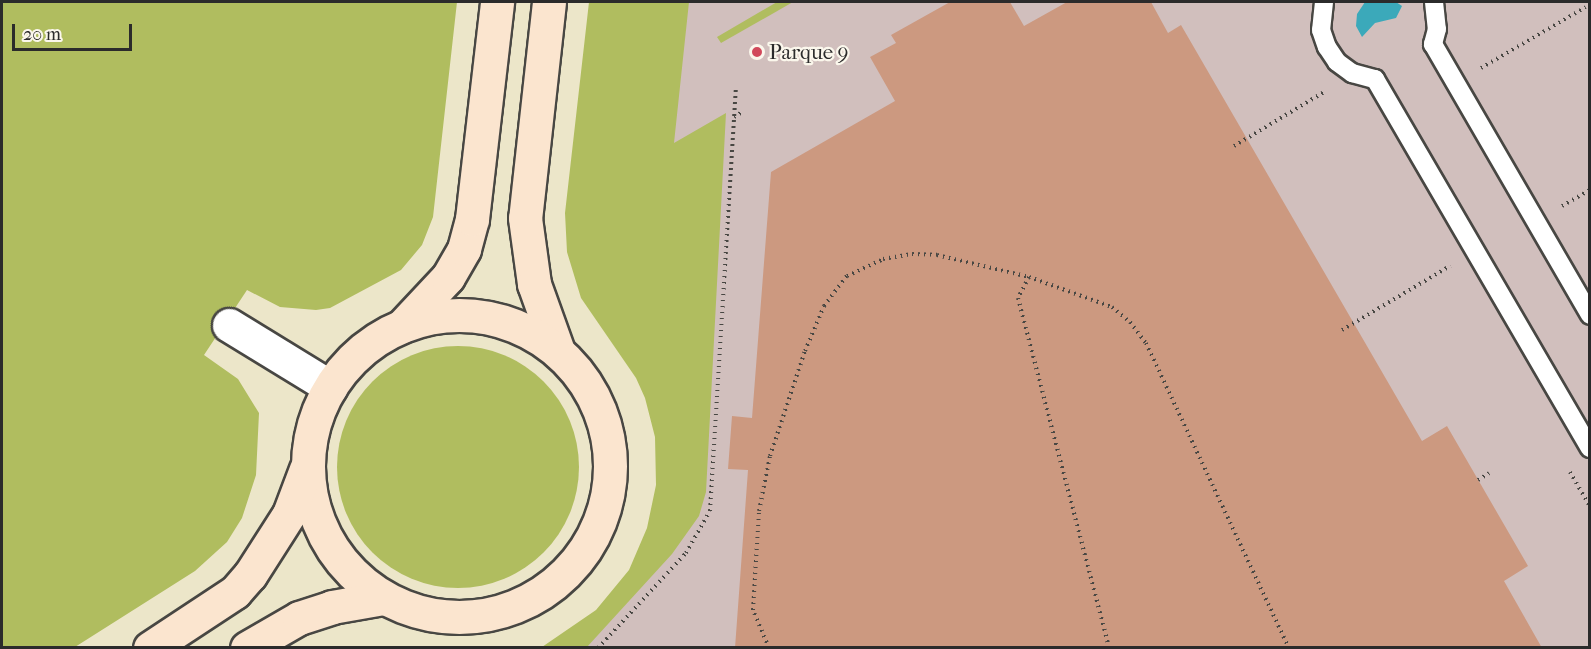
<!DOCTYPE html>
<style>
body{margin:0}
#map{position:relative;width:1591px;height:649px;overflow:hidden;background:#ece6c9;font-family:"IM FELL French Canon",serif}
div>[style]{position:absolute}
.industrial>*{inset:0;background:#d1bfbd}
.green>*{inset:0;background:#b0bd5f}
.round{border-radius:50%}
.water>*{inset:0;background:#3ba9ba}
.building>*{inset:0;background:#cc9980}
.path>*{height:4px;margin-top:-2px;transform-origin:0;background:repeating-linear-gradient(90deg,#484743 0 1.5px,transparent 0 6px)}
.roads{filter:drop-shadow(2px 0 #484743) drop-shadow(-2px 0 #484743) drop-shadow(0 2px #484743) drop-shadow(0 -2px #484743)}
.service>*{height:18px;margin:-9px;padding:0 9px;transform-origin:9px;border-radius:9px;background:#fff}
.minor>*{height:33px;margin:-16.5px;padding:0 16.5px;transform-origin:16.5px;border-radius:16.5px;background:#fff}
.secondary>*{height:33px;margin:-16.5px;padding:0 16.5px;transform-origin:16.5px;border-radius:16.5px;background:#fbe5cf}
.secondary>.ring{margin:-16.5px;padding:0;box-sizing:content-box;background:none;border:33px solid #fbe5cf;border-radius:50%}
.dots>*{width:16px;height:16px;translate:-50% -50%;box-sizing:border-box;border:3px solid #fbf7ec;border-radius:50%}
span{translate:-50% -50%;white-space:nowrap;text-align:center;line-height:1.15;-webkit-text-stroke:4.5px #fbf7ec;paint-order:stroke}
.poi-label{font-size:21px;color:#2b2b2b}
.left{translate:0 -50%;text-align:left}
.frame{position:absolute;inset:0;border:3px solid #2b2b2b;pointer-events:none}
.scale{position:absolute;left:12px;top:24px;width:120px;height:27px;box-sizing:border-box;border:3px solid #2b2b2b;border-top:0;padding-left:8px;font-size:18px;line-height:21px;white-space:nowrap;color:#2b2b2b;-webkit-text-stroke:4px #fbf7ec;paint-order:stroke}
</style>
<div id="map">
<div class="industrial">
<div style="clip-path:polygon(618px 2px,1589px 2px,1589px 647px,563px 648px,615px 594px,685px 489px)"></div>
</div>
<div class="green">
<div style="clip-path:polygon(2px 2px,457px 2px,433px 217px,422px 245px,401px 270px,330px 308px,316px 310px,280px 307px,247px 290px,204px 355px,238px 379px,259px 413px,256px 475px,242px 518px,227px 542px,195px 571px,75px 647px,2px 647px)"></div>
<div style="clip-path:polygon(589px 2px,689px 2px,674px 143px,726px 113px,706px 492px,699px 516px,672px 554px,587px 647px,542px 647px,596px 610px,629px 570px,647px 528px,656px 485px,655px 437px,645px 398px,636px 378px,581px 298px,567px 252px,565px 213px)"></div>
<div style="clip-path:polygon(777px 2px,793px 2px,721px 43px,717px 37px)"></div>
<div class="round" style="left:337px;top:346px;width:242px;height:242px"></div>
</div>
<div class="water">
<div style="clip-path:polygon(1365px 2px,1396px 2px,1402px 6px,1396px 18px,1375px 23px,1362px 37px,1356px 26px,1357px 14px)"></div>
</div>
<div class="building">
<div style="clip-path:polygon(950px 2px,1010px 2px,1024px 26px,1067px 2px,1151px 2px,1168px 33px,1181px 25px,1422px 441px,1447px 426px,1528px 566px,1504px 581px,1542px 648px,735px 648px,748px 470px,728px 469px,732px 416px,752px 418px,771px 172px,895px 101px,870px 57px,896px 43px,891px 35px)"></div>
</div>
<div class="path">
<div style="left:1481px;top:68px;width:121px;rotate:-30.2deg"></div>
<div style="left:734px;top:117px;width:9px;rotate:-32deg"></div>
<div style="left:1234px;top:146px;width:107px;rotate:-30.9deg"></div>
<div style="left:1562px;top:206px;width:32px;rotate:-30deg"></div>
<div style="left:1029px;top:277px;width:24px;rotate:118deg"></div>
<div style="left:1018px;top:298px;width:362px;rotate:75.4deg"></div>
<div style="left:1342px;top:330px;width:126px;rotate:-30.7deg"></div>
<div style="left:1570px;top:472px;width:39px;rotate:60deg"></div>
<div style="left:1478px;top:480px;width:13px;rotate:-32deg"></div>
<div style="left:598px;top:648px;width:129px;rotate:-47.2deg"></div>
<div style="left:686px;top:553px;width:48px;rotate:-60.3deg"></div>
<div style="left:710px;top:511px;width:425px;rotate:-86.5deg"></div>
<div style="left:703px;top:648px;width:10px"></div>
<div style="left:769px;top:648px;width:41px;rotate:-112.8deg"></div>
<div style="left:753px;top:610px;width:99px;rotate:-86.5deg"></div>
<div style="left:759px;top:511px;width:56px;rotate:-78.7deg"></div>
<div style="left:770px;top:456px;width:111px;rotate:-71.6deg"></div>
<div style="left:805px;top:351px;width:49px;rotate:-67.1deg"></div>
<div style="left:824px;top:306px;width:38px;rotate:-53deg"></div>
<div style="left:847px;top:276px;width:40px;rotate:-25deg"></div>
<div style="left:883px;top:259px;width:29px;rotate:-10deg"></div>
<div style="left:912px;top:254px;width:25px;rotate:2deg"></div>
<div style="left:937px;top:255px;width:95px;rotate:13.4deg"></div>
<div style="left:1029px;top:277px;width:88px;rotate:19.9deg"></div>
<div style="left:1112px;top:307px;width:23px;rotate:40deg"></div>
<div style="left:1130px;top:322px;width:26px;rotate:53deg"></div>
<div style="left:1146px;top:343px;width:337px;rotate:64.9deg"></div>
</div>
<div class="roads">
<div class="service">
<div style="left:1324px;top:2px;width:28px;rotate:96deg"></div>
<div style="left:1321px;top:30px;width:18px;rotate:71deg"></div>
<div style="left:1327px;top:47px;width:18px;rotate:56deg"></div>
<div style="left:1337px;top:62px;width:19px;rotate:36deg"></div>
<div style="left:1352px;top:73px;width:24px;rotate:15deg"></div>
<div style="left:1375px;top:79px;width:427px;rotate:59.8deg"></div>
<div style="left:1434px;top:2px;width:27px;rotate:84deg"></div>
<div style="left:1437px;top:29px;width:16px;rotate:105deg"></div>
<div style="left:1433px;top:44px;width:313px;rotate:59.9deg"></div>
</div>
<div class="minor">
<div style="left:229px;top:325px;width:119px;rotate:31.5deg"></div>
</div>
<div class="secondary">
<div style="left:549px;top:2px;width:217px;rotate:96.3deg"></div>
<div style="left:525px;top:218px;width:67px;rotate:82.2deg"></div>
<div style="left:534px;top:284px;width:71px;rotate:70.3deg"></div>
<div class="ring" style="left:308px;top:315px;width:269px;height:269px"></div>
<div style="left:402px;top:326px;width:67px;rotate:-46.8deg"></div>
<div style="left:448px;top:277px;width:32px;rotate:-60deg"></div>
<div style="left:464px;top:249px;width:31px;rotate:-75deg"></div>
<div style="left:472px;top:219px;width:218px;rotate:-83.4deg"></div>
<div style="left:150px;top:648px;width:102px;rotate:-33.4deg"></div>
<div style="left:235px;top:592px;width:23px;rotate:-49deg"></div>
<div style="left:250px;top:575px;width:72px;rotate:-57.4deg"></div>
<div style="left:289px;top:514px;width:48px;rotate:-69.3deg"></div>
<div style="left:247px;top:648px;width:60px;rotate:-30deg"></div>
<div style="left:299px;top:618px;width:35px;rotate:-18deg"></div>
<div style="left:332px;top:607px;width:52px;rotate:-10deg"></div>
</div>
</div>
<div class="dots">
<div style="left:757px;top:52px;background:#d1495b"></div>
</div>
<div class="poi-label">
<span class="left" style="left:769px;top:52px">Parque 9</span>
</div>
<div class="frame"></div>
<div class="scale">20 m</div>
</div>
